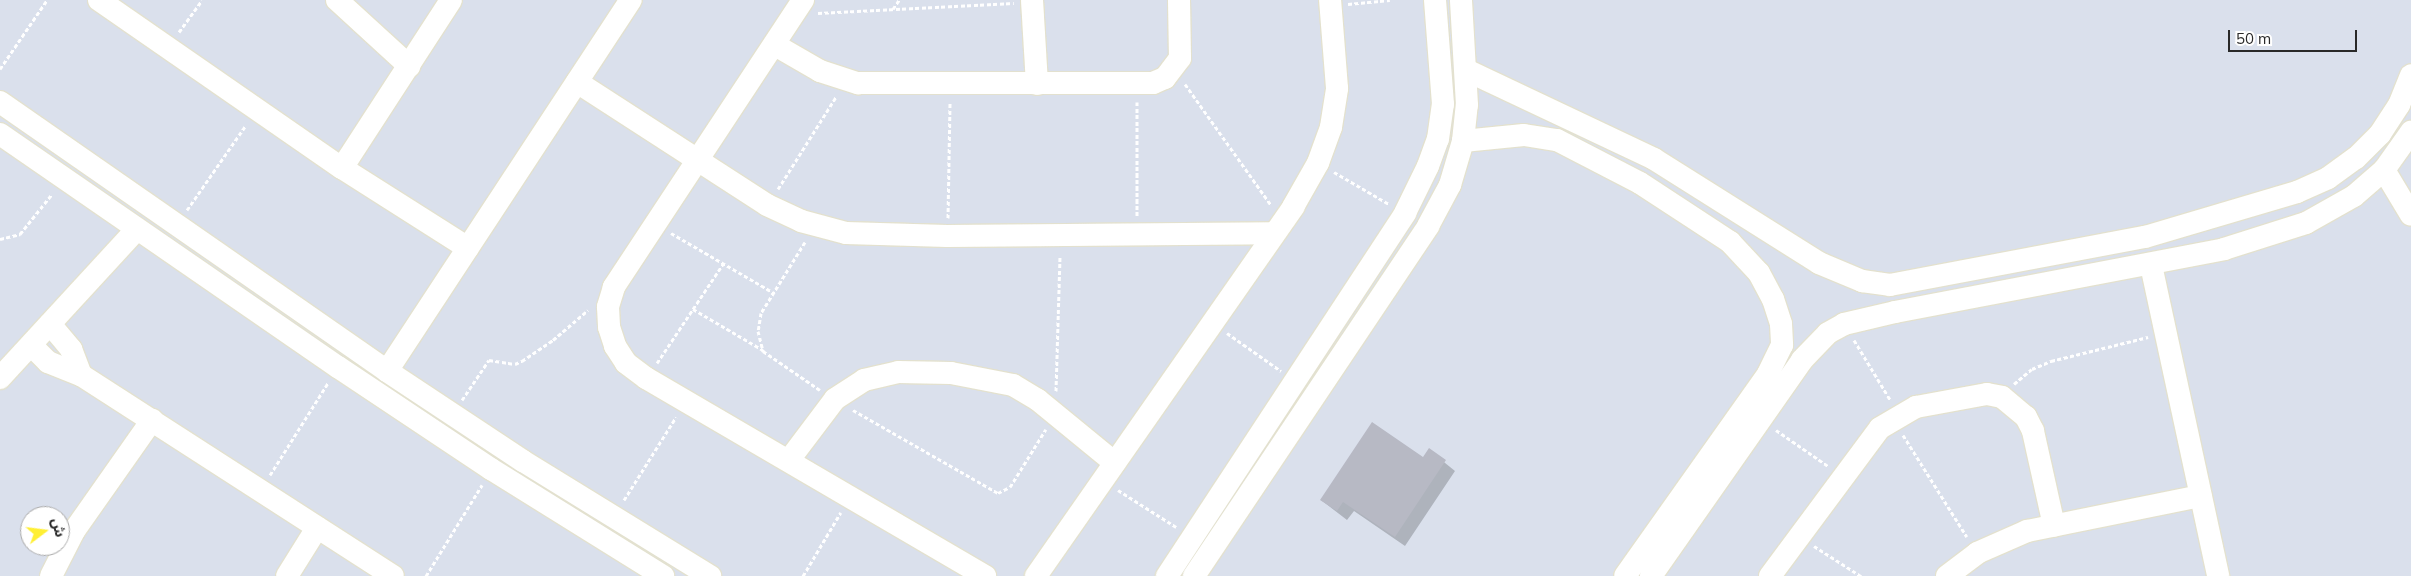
<!DOCTYPE html>
<meta charset="utf-8">
<style>
body{margin:0}
#map{position:relative;width:2411px;height:576px;overflow:hidden;background:#dae0ec;font-family:Mulish,"Noto Sans Arabic",sans-serif}
div>[style]{position:absolute}
.shadow>*{inset:0;background:#0003}
.building>*{inset:0;background:#b7b9c4}
.path>*{height:3px;margin-top:-1.5px;transform-origin:0;background:repeating-linear-gradient(90deg,#fff 0 4px,transparent 0 6.5px)}
.roads{filter:drop-shadow(1px 0 #e3e1cf) drop-shadow(-1px 0 #e3e1cf) drop-shadow(0 1px #e3e1cf) drop-shadow(0 -1px #e3e1cf)}
.minor>*{height:22px;margin:-11px;padding:0 11px;transform-origin:11px;border-radius:11px;background:#fff}
span{translate:-50% -50%;white-space:nowrap;text-align:center;line-height:1.15;-webkit-text-stroke:5px #fff;paint-order:stroke}
.north{position:absolute;left:20px;top:506px;width:50px;height:50px;box-sizing:border-box;background:#fff;border:1px solid #a9a9a9;border-radius:50%;rotate:75deg;font-size:14px;font-weight:700;line-height:20px;text-align:center;color:#292929}
.north::after{content:'';display:block;margin:auto;width:18px;height:22px;background:#ffef34;clip-path:polygon(50% 0,100% 100%,50% 72%,0 100%)}
.scale{position:absolute;left:2228px;top:30px;width:129px;height:22px;box-sizing:border-box;border:2px solid #292929;border-top:0;padding-left:6px;font-size:15px;line-height:18px;white-space:nowrap;color:#292929;-webkit-text-stroke:4px #fff;paint-order:stroke}
</style>
<div id="map">
<div class="shadow">
<div style="clip-path:polygon(1429px 450px,1455px 471px,1405px 546px,1354px 511px,1347px 520px,1321px 500px,1423px 459px)"></div>
</div>
<div class="building">
<div style="clip-path:polygon(1372px 422px,1423px 457px,1429px 448px,1446px 460px,1395px 537px,1343px 502px,1337px 511px,1320px 500px)"></div>
</div>
<div class="path">
<div style="left:1348px;top:4px;width:42px;rotate:-5.4deg"></div>
<div style="left:893px;top:9px;width:11px;rotate:-56deg"></div>
<div style="left:818px;top:13px;width:196px;rotate:-2.9deg"></div>
<div style="left:179px;top:32px;width:39px;rotate:-54deg"></div>
<div style="left:0;top:69px;width:83px;rotate:-55.7deg"></div>
<div style="left:1185px;top:84px;width:148px;rotate:54.6deg"></div>
<div style="left:1334px;top:172px;width:64px;rotate:30.2deg"></div>
<div style="left:778px;top:189px;width:109px;rotate:-57.8deg"></div>
<div style="left:187px;top:210px;width:103px;rotate:-55.2deg"></div>
<div style="left:1137px;top:216px;width:114px;rotate:-90deg"></div>
<div style="left:948px;top:218px;width:116px;rotate:-89deg"></div>
<div style="left:671px;top:233px;width:119px;rotate:30.2deg"></div>
<div style="left:0;top:239px;width:21px;rotate:-14deg"></div>
<div style="left:20px;top:234px;width:51px;rotate:-51.3deg"></div>
<div style="left:805px;top:242px;width:84px;rotate:121.8deg"></div>
<div style="left:761px;top:313px;width:18px;rotate:99deg"></div>
<div style="left:758px;top:331px;width:21px;rotate:76deg"></div>
<div style="left:763px;top:351px;width:69px;rotate:34.4deg"></div>
<div style="left:693px;top:309px;width:81px;rotate:30.4deg"></div>
<div style="left:1227px;top:333px;width:66px;rotate:35.1deg"></div>
<div style="left:1854px;top:340px;width:71px;rotate:58.8deg"></div>
<div style="left:657px;top:363px;width:119px;rotate:-56.3deg"></div>
<div style="left:2014px;top:384px;width:23px;rotate:-40deg"></div>
<div style="left:2032px;top:369px;width:21px;rotate:-23deg"></div>
<div style="left:2051px;top:361px;width:100px;rotate:-13.9deg"></div>
<div style="left:1056px;top:391px;width:136px;rotate:-88.3deg"></div>
<div style="left:462px;top:400px;width:48px;rotate:-56deg"></div>
<div style="left:489px;top:360px;width:26px;rotate:9deg"></div>
<div style="left:515px;top:364px;width:8px;rotate:-23deg"></div>
<div style="left:522px;top:361px;width:37px;rotate:-34deg"></div>
<div style="left:553px;top:340px;width:46px;rotate:-40.6deg"></div>
<div style="left:853px;top:410px;width:167px;rotate:29.8deg"></div>
<div style="left:998px;top:493px;width:13px;rotate:-27deg"></div>
<div style="left:1010px;top:487px;width:68px;rotate:-58.2deg"></div>
<div style="left:1776px;top:430px;width:63px;rotate:34.7deg"></div>
<div style="left:1903px;top:435px;width:120px;rotate:57.9deg"></div>
<div style="left:270px;top:475px;width:109px;rotate:-57.8deg"></div>
<div style="left:1118px;top:490px;width:69px;rotate:32.5deg"></div>
<div style="left:624px;top:500px;width:98px;rotate:-57.9deg"></div>
<div style="left:1814px;top:546px;width:56px;rotate:32.6deg"></div>
<div style="left:426px;top:576px;width:107px;rotate:-58.4deg"></div>
<div style="left:803px;top:576px;width:74px;rotate:-59.3deg"></div>
</div>
<div class="roads">
<div class="minor">
<div style="left:99px;top:0;width:295px;rotate:34.7deg"></div>
<div style="left:342px;top:168px;width:149px;rotate:32.4deg"></div>
<div style="left:337px;top:0;width:98px;rotate:42.5deg"></div>
<div style="left:803px;top:0;width:344px;rotate:123.4deg"></div>
<div style="left:614px;top:287px;width:21px;rotate:107deg"></div>
<div style="left:608px;top:307px;width:20px;rotate:87deg"></div>
<div style="left:609px;top:327px;width:20px;rotate:72deg"></div>
<div style="left:615px;top:346px;width:20px;rotate:57deg"></div>
<div style="left:626px;top:363px;width:25px;rotate:37deg"></div>
<div style="left:646px;top:378px;width:393px;rotate:30.3deg"></div>
<div style="left:1032px;top:0;width:84px;rotate:86.6deg"></div>
<div style="left:775px;top:45px;width:52px;rotate:30deg"></div>
<div style="left:820px;top:71px;width:40px;rotate:18deg"></div>
<div style="left:858px;top:83px;width:295px"></div>
<div style="left:1153px;top:83px;width:13px;rotate:-23deg"></div>
<div style="left:1165px;top:78px;width:25px;rotate:-53deg"></div>
<div style="left:1180px;top:58px;width:58px;rotate:-91deg"></div>
<div style="left:1466px;top:70px;width:208px;rotate:25.3deg"></div>
<div style="left:1654px;top:159px;width:195px;rotate:32.2deg"></div>
<div style="left:1819px;top:263px;width:47px;rotate:22.7deg"></div>
<div style="left:1862px;top:281px;width:28px;rotate:8deg"></div>
<div style="left:1890px;top:285px;width:259px;rotate:-10.7deg"></div>
<div style="left:2145px;top:237px;width:159px;rotate:-16.5deg"></div>
<div style="left:2297px;top:192px;width:34px;rotate:-24deg"></div>
<div style="left:2328px;top:178px;width:34px;rotate:-36deg"></div>
<div style="left:2356px;top:158px;width:34px;rotate:-45deg"></div>
<div style="left:2380px;top:134px;width:35px;rotate:-57deg"></div>
<div style="left:2399px;top:105px;width:32px;rotate:-68deg"></div>
<div style="left:577px;top:82px;width:226px;rotate:32.9deg"></div>
<div style="left:767px;top:205px;width:38px;rotate:25deg"></div>
<div style="left:801px;top:221px;width:47px;rotate:14.9deg"></div>
<div style="left:846px;top:233px;width:101px;rotate:1.7deg"></div>
<div style="left:947px;top:236px;width:326px;rotate:-0.5deg"></div>
<div style="left:0;top:102px;width:471px;rotate:34.8deg"></div>
<div style="left:387px;top:371px;width:163px;rotate:33.5deg"></div>
<div style="left:523px;top:461px;width:220px;rotate:31.6deg"></div>
<div style="left:0;top:134px;width:411px;rotate:34.6deg"></div>
<div style="left:338px;top:367px;width:184px;rotate:33.7deg"></div>
<div style="left:491px;top:469px;width:203px;rotate:31.9deg"></div>
<div style="left:1463px;top:141px;width:61px;rotate:-5.6deg"></div>
<div style="left:1524px;top:135px;width:33px;rotate:9deg"></div>
<div style="left:1557px;top:140px;width:93px;rotate:27.4deg"></div>
<div style="left:1640px;top:183px;width:108px;rotate:33.2deg"></div>
<div style="left:1730px;top:242px;width:42px;rotate:46.9deg"></div>
<div style="left:1759px;top:273px;width:30px;rotate:62deg"></div>
<div style="left:1773px;top:299px;width:26px;rotate:72deg"></div>
<div style="left:1781px;top:324px;width:21px;rotate:87deg"></div>
<div style="left:1782px;top:345px;width:32px;rotate:116deg"></div>
<div style="left:1768px;top:374px;width:247px;rotate:125.3deg"></div>
<div style="left:342px;top:168px;width:200px;rotate:-57deg"></div>
<div style="left:2384px;top:170px;width:52px;rotate:59deg"></div>
<div style="left:2151px;top:265px;width:318px;rotate:77.8deg"></div>
<div style="left:50px;top:324px;width:33px;rotate:50deg"></div>
<div style="left:71px;top:349px;width:28px;rotate:69deg"></div>
<div style="left:31px;top:345px;width:24px;rotate:45deg"></div>
<div style="left:48px;top:362px;width:35px;rotate:22deg"></div>
<div style="left:81px;top:375px;width:371px;rotate:32.8deg"></div>
<div style="left:387px;top:371px;width:444px;rotate:-56.7deg"></div>
<div style="left:0;top:378px;width:201px;rotate:-47.4deg"></div>
<div style="left:789px;top:460px;width:76px;rotate:-53deg"></div>
<div style="left:835px;top:399px;width:35px;rotate:-33deg"></div>
<div style="left:864px;top:380px;width:35px;rotate:-13deg"></div>
<div style="left:898px;top:372px;width:53px;rotate:1.1deg"></div>
<div style="left:951px;top:373px;width:63px;rotate:11deg"></div>
<div style="left:1013px;top:385px;width:29px;rotate:31deg"></div>
<div style="left:1038px;top:400px;width:99px;rotate:39.3deg"></div>
<div style="left:51px;top:576px;width:51px;rotate:-62.9deg"></div>
<div style="left:74px;top:531px;width:136px;rotate:-54.9deg"></div>
<div style="left:287px;top:576px;width:57px;rotate:-58deg"></div>
<div style="left:1036px;top:576px;width:450px;rotate:-55.1deg"></div>
<div style="left:1293px;top:207px;width:51px;rotate:-60.4deg"></div>
<div style="left:1318px;top:163px;width:38px;rotate:-70deg"></div>
<div style="left:1331px;top:127px;width:39px;rotate:-81deg"></div>
<div style="left:1337px;top:88px;width:88px;rotate:-94.5deg"></div>
<div style="left:1167px;top:576px;width:434px;rotate:-56.7deg"></div>
<div style="left:1405px;top:213px;width:52px;rotate:-63.9deg"></div>
<div style="left:1428px;top:166px;width:29px;rotate:-70deg"></div>
<div style="left:1438px;top:139px;width:35px;rotate:-82deg"></div>
<div style="left:1443px;top:104px;width:104px;rotate:-94.4deg"></div>
<div style="left:1194px;top:576px;width:421px;rotate:-56.2deg"></div>
<div style="left:1428px;top:226px;width:47px;rotate:-61.8deg"></div>
<div style="left:1450px;top:185px;width:46px;rotate:-73.5deg"></div>
<div style="left:1463px;top:141px;width:36px;rotate:-84deg"></div>
<div style="left:1467px;top:105px;width:105px;rotate:-93.3deg"></div>
<div style="left:1651px;top:576px;width:264px;rotate:-55deg"></div>
<div style="left:1802px;top:360px;width:37px;rotate:-46deg"></div>
<div style="left:1828px;top:333px;width:18px;rotate:-29deg"></div>
<div style="left:1844px;top:324px;width:52px;rotate:-13.2deg"></div>
<div style="left:1895px;top:312px;width:335px;rotate:-10.8deg"></div>
<div style="left:2224px;top:249px;width:86px;rotate:-17.6deg"></div>
<div style="left:2306px;top:223px;width:55px;rotate:-29.4deg"></div>
<div style="left:2354px;top:196px;width:40px;rotate:-41deg"></div>
<div style="left:2384px;top:170px;width:47px;rotate:-54.6deg"></div>
<div style="left:1770px;top:576px;width:184px;rotate:-53.4deg"></div>
<div style="left:1880px;top:428px;width:42px;rotate:-30.3deg"></div>
<div style="left:1916px;top:407px;width:72px;rotate:-10.4deg"></div>
<div style="left:1987px;top:394px;width:15px;rotate:11deg"></div>
<div style="left:2002px;top:397px;width:31px;rotate:40deg"></div>
<div style="left:2026px;top:417px;width:16px;rotate:63deg"></div>
<div style="left:2033px;top:431px;width:97px;rotate:77.5deg"></div>
<div style="left:1947px;top:576px;width:38px;rotate:-37deg"></div>
<div style="left:1977px;top:553px;width:55px;rotate:-23.7deg"></div>
<div style="left:2027px;top:531px;width:177px;rotate:-11.4deg"></div>
</div>
</div>
<div class="north">ش</div>
<div class="scale">50 m</div>
</div>
